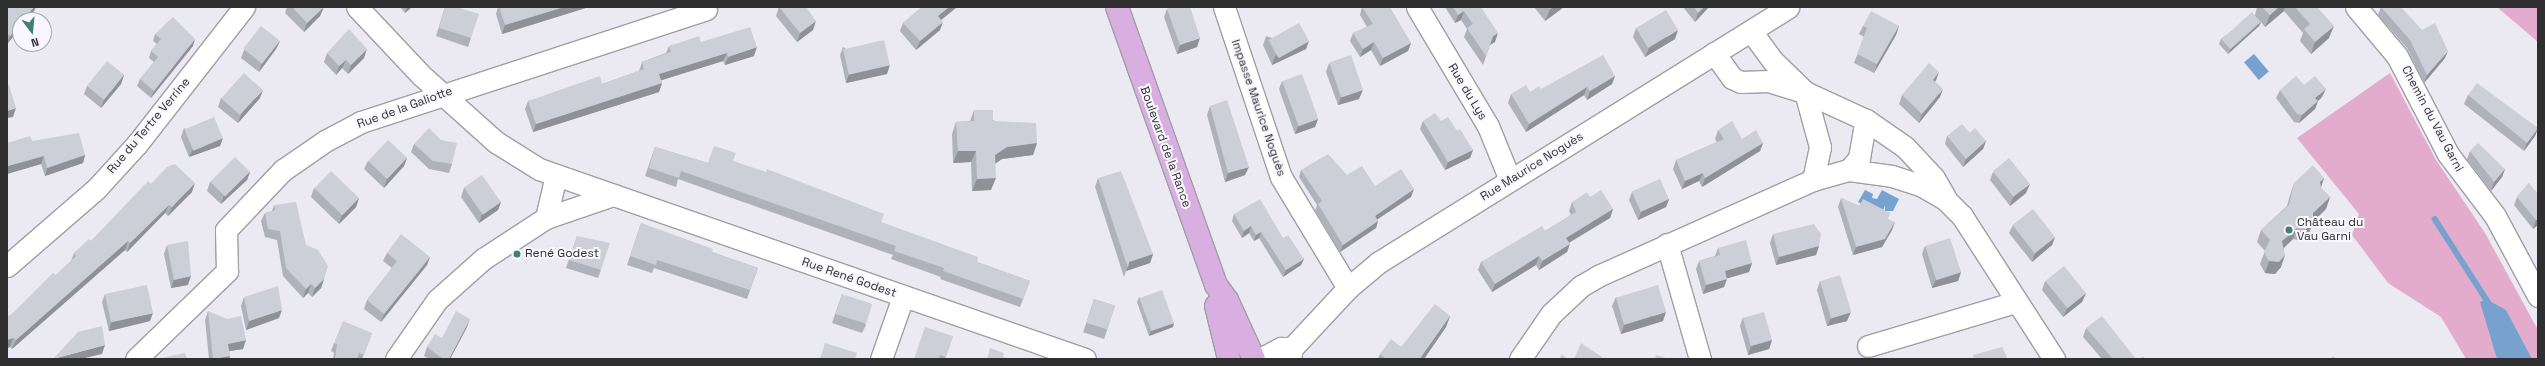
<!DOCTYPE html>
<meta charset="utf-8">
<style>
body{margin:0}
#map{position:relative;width:2545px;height:366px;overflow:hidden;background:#ebe9f2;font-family:"Space Grotesk",sans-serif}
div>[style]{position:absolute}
.green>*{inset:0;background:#e4accc}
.water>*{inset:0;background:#77a2cd;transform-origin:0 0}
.stream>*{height:5.5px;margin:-2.75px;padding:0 2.75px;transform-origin:2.75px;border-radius:2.75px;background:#77a2cd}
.roads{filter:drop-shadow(1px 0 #a09ea6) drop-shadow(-1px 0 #a09ea6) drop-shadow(0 1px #a09ea6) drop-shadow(0 -1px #a09ea6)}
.street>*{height:21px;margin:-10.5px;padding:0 10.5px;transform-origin:10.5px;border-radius:10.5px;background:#fff}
.primary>*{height:22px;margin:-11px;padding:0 11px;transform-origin:11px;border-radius:11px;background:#d9afe2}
.wall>*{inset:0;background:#afb2ba;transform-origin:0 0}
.shaded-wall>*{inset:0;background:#8f9197}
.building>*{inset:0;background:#cccfd8;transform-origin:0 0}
.dots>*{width:11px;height:11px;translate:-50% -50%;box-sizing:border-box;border:2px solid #f8f7fe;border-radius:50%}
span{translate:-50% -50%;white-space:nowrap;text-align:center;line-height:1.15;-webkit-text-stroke:4px #f8f7fe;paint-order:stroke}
.street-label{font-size:12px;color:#2f2e31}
.poi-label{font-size:12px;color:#2f2e31}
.left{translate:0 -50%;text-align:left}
.frame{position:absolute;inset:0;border:8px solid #2f2e31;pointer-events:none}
.north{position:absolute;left:12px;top:12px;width:40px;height:40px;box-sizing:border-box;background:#f8f7fe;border:1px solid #a8a7ac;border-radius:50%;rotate:164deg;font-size:11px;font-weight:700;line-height:16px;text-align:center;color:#2f2e31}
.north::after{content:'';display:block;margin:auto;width:14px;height:18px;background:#3e8173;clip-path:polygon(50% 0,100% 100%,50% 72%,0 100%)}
</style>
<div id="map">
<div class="green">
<div style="clip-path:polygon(2497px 7px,2538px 7px,2538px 42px)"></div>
<div style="clip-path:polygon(2390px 73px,2436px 160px,2485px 233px,2538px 330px,2538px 359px,2466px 359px,2441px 317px,2388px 283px,2352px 235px,2359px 214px,2297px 138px)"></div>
</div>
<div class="water">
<div style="left:2254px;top:54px;width:23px;height:13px;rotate:50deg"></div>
<div style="clip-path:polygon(1865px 190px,1873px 194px,1872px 198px,1877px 199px,1882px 190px,1899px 199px,1893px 211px,1885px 211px,1885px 206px,1881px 214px,1858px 202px)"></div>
<div style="clip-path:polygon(2486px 299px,2506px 310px,2532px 359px,2497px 359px,2480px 302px)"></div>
</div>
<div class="stream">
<div style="left:2435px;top:219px;width:102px;rotate:57.4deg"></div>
</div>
<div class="roads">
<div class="street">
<div style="left:357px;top:7px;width:93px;rotate:46.7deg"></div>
<div style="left:421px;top:75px;width:101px;rotate:41.8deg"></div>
<div style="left:496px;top:142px;width:51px;rotate:32.1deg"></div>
<div style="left:539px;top:169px;width:578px;rotate:19.19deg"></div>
<div style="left:1224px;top:7px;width:179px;rotate:71.5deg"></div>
<div style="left:1281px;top:177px;width:130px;rotate:58.9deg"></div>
<div style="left:1417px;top:7px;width:139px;rotate:59.2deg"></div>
<div style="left:1488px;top:126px;width:58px;rotate:67.8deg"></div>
<div style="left:2356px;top:7px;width:64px;rotate:50.1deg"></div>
<div style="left:2397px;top:56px;width:110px;rotate:62.5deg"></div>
<div style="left:2448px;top:154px;width:78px;rotate:52.8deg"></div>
<div style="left:2495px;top:216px;width:91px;rotate:61.7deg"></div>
<div style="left:1751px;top:31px;width:37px;rotate:54deg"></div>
<div style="left:1773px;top:61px;width:45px;rotate:44.1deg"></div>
<div style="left:1805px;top:92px;width:67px;rotate:24.7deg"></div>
<div style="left:1866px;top:120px;width:47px;rotate:34.7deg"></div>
<div style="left:1905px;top:147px;width:42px;rotate:46.9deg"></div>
<div style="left:1934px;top:178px;width:22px;rotate:60deg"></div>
<div style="left:1714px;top:53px;width:31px;rotate:54deg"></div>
<div style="left:1732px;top:78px;width:10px;rotate:24deg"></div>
<div style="left:1741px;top:82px;width:27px;rotate:-2deg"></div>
<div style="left:1768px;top:81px;width:39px;rotate:17deg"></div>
<div style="left:1805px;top:92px;width:57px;rotate:74.7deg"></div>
<div style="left:1820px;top:147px;width:34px;rotate:102deg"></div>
<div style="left:1849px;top:170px;width:16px;rotate:-50deg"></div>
<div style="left:1859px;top:158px;width:39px;rotate:-80deg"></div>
<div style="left:546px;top:218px;width:44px;rotate:-76.9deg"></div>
<div style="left:1667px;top:244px;width:120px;rotate:74deg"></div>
<div style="left:7px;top:266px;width:118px;rotate:-40.9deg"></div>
<div style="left:96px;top:189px;width:61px;rotate:-47.7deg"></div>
<div style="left:137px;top:144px;width:174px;rotate:-52deg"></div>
<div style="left:1868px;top:346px;width:154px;rotate:-16.6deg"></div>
<div style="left:136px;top:359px;width:127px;rotate:-44deg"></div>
<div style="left:227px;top:271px;width:41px;rotate:-91.4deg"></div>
<div style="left:226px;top:230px;width:83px;rotate:-46.5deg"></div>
<div style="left:283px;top:170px;width:51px;rotate:-34.6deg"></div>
<div style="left:325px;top:141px;width:41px;rotate:-27.8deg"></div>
<div style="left:361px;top:122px;width:363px;rotate:-18.1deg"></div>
<div style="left:396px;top:359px;width:72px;rotate:-55.2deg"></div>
<div style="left:437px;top:300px;width:62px;rotate:-41.7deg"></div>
<div style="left:483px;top:259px;width:75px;rotate:-33.1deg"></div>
<div style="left:546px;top:218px;width:71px;rotate:-18.9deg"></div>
<div style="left:881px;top:359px;width:66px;rotate:-70.5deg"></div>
<div style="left:1260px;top:359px;width:24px;rotate:-28deg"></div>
<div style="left:1281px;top:348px;width:11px"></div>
<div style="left:1290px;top:359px;width:11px;rotate:-80deg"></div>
<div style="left:1292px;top:348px;width:82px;rotate:-47deg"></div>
<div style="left:1348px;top:288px;width:40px;rotate:-40deg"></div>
<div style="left:1379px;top:262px;width:482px;rotate:-31.9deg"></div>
<div style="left:1520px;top:359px;width:55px;rotate:-55.4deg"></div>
<div style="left:1551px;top:314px;width:41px;rotate:-43deg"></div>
<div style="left:1581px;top:286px;width:20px;rotate:-30deg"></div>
<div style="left:1598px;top:276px;width:235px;rotate:-24.1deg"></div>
<div style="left:1813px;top:180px;width:37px;rotate:-16deg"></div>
<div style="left:1849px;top:170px;width:43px;rotate:7.9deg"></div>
<div style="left:1892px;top:176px;width:32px;rotate:18deg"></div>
<div style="left:1922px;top:186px;width:28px;rotate:30deg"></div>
<div style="left:1946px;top:200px;width:23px;rotate:45deg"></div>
<div style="left:1962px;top:216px;width:170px;rotate:57.2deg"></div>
</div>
<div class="primary">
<div style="left:1117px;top:7px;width:295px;rotate:70.4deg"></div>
<div style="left:1216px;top:285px;width:19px;rotate:54deg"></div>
<div style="left:1227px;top:300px;width:65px;rotate:65.4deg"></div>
<div style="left:1216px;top:306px;width:55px;rotate:76.2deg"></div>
</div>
</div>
<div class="wall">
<div style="clip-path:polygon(7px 7px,36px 7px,33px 13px,7px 44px)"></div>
<div style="clip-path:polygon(287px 7px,323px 7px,320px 16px,304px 32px,285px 13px)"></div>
<div style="clip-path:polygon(400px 7px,412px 7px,405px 13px)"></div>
<div style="clip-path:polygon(445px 7px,471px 38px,468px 47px,436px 36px)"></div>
<div style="clip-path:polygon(498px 7px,589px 7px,502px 34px,496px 14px)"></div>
<div style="clip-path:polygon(779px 7px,813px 30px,797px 42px,776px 16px)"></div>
<div style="clip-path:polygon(922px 7px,957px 7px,941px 20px,940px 30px,916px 50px,900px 31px,903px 23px)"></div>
<div style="clip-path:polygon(1362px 7px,1411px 43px,1408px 51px,1380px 66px,1371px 50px,1360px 57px,1350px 41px,1353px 33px,1367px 27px,1360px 15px)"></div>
<div style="clip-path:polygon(1445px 7px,1481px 7px,1495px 42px,1490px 45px,1483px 65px,1464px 37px,1467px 29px,1461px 20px,1455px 23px)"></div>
<div style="clip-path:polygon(1534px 7px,1564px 7px,1545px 21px)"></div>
<div style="clip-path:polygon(1683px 7px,1709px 7px,1695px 22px)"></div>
<div style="clip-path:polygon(2257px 7px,2317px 7px,2329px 38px,2311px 54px,2300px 41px,2303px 33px,2284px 11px,2265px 27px,2261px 22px,2259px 26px,2228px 54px,2219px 44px,2221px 39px,2255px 15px)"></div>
<div style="clip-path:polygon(2381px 7px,2445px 58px,2424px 83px,2407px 48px,2378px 15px)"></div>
<div style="clip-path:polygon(1167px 9px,1197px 47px,1177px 54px,1164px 17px)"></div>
<div style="clip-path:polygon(1863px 26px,1899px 26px,1896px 35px,1874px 73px,1854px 63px,1864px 37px,1859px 34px)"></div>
<div style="clip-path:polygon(1636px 28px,1675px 39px,1645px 57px,1633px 37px)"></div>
<div style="clip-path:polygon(155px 34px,193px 46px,151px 98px,137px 86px,140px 79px,154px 62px,149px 58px,151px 51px,157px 44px,153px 41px)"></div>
<div style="clip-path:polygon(1266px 36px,1306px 49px,1272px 65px,1263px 45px)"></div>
<div style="clip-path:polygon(280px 41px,276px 49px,259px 72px,241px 58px,244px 50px)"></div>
<div style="clip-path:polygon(701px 42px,754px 56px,725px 65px,723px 61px,661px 80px,662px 83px,659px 92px,533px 132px,525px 109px,528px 101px,602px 84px,639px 71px,642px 62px,666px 53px,669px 46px)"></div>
<div style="clip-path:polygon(843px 47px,887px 74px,846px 83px,840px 55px)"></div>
<div style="clip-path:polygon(327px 53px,364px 58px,348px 74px,342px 68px,336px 75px,324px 62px)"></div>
<div style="clip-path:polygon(1329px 63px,1359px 99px,1338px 105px,1326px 72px)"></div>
<div style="clip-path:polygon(1939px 72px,1936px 80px,1935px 82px,1940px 97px,1919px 123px,1899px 104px,1902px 95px)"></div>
<div style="clip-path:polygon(124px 75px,121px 84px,101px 108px,84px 94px,87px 86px)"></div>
<div style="clip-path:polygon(1615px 76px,1612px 84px,1587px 100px,1584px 95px,1526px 132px,1508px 103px,1511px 94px,1530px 92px,1541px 89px)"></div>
<div style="clip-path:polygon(1282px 81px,1318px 119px,1315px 127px,1295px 134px,1279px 89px)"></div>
<div style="clip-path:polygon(2304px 85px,2322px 97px,2318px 101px,2315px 109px,2299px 123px,2294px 122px,2276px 98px,2280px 90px)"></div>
<div style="clip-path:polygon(2468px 95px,2538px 128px,2535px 136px,2524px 151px,2464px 104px)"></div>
<div style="clip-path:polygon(221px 98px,260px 98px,238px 123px,218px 107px)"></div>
<div style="clip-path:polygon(1210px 106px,1245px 175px,1225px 182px,1207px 115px)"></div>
<div style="clip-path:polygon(974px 110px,1037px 143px,1033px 155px,1002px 159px,995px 164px,991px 190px,972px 191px,971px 162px,953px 163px,952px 134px,956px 122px,970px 121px)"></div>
<div style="clip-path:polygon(1423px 121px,1441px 121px,1457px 131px,1473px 150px,1470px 158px,1445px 170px,1420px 129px)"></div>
<div style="clip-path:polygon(184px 128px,220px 146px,189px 157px,181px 137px)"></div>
<div style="clip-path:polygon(1718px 130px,1742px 139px,1763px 143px,1760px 151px,1702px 187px,1699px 181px,1682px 189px,1673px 169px,1676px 160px,1717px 142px,1715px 139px)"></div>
<div style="clip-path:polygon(1970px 133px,1986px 141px,1983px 149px,1963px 167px,1945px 144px,1947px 136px)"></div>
<div style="clip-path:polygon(441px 140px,452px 164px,449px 173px,429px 169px,411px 152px,414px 144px)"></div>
<div style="clip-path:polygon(32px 141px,85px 155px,83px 163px,45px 176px,41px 164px,7px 174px,7px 143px)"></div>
<div style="clip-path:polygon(655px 147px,708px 163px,733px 161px,977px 262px,1030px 281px,1020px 307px,940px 279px,941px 277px,891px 259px,893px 255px,678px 179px,676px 187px,645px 176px)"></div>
<div style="clip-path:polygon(2470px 151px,2505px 169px,2502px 177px,2491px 191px,2467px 159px)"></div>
<div style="clip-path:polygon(407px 158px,404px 166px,384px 188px,364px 169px,368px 161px)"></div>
<div style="clip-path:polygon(1301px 170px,1375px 186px,1411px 197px,1377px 219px,1378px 221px,1376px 228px,1340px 252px,1315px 211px,1317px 205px,1299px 177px)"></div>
<div style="clip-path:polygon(250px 172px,247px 180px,221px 204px,207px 191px,210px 182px)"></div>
<div style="clip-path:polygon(1993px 172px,2026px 193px,2010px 206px,1990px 180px)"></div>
<div style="clip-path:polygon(1098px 178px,1153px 254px,1150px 263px,1126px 271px,1124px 277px,1095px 187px)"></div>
<div style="clip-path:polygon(2324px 178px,2321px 187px,2321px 188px,2330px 197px,2326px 209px,2313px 222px,2308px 235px,2301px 241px,2293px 239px,2284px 248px,2281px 267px,2275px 274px,2265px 273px,2260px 264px,2265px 251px,2257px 242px,2261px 230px,2287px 206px,2290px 195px,2294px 183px)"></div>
<div style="clip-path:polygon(2529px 183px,2538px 225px,2533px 229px,2514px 205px,2517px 197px)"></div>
<div style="clip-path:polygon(151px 184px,192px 192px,168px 216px,165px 213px,127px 252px,125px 250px,12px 349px,10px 347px,7px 348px,7px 317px,12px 314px,56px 275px,71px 261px,74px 253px,91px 241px)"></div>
<div style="clip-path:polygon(314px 188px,359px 198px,356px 207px,339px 224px,311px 197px)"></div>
<div style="clip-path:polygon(464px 188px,501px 202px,498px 210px,479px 223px,461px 197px)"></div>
<div style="clip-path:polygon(1632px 192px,1669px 199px,1666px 207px,1638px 220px,1629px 200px)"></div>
<div style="clip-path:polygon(1590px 197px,1613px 209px,1610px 218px,1569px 243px,1567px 252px,1539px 270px,1536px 265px,1492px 292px,1478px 270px,1481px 262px,1545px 231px,1571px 215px,1569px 211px,1572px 202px)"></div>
<div style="clip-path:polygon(1841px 198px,1888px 219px,1892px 230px,1882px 247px,1853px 255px,1838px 207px)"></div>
<div style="clip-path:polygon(274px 205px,306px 245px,324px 279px,321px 288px,312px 297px,308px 293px,303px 298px,283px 276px,277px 240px,265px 237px,261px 221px,265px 213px,272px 211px)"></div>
<div style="clip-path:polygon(1234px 214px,1283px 238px,1304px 259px,1301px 265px,1283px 277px,1259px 238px,1254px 241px,1249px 233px,1242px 238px,1232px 221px)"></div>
<div style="clip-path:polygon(641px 223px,712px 252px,758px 268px,747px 299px,654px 268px,652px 273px,627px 265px)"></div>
<div style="clip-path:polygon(2013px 225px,2055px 237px,2052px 245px,2032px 262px,2009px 233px)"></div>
<div style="clip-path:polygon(1773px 234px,1819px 246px,1816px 255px,1776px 265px,1770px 243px)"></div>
<div style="clip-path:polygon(577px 236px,601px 270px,598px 278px,566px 268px)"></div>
<div style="clip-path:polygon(167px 245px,188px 285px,171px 288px,164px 254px)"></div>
<div style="clip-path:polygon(1925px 246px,1961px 272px,1958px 281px,1932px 288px,1922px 254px)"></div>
<div style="clip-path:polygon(1718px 248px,1752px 263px,1749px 272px,1727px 278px,1724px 287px,1703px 294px,1696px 269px,1699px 261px,1715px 256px)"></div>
<div style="clip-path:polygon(387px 253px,430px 257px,427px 265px,381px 322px,364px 309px,367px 300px,392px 268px,383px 261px)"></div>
<div style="clip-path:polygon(1820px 281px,1847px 321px,1827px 326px,1817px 290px)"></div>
<div style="clip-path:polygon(2045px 281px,2086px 293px,2082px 302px,2063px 317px,2042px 290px)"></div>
<div style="clip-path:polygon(105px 294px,150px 321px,109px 331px,102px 302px)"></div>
<div style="clip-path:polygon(842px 294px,866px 325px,862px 333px,832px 323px)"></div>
<div style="clip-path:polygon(244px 297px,279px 318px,246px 330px,241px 306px)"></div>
<div style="clip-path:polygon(1139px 297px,1173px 327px,1149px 336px,1137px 302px)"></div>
<div style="clip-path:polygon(1616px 297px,1663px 321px,1621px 334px,1612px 306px)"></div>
<div style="left:1094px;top:299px;width:22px;height:35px;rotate:18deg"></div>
<div style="clip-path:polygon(208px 311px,243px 349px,229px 351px,230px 356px,229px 359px,209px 359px,205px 320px)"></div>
<div style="clip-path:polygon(1450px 316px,1446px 327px,1424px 359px,1378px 359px,1380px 354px,1401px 347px)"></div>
<div style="clip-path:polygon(1743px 317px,1772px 340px,1769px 349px,1748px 355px,1740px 326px)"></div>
<div style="clip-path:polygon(467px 327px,450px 359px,429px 359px,424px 356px,427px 347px,442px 338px)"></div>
<div style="clip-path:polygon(2086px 328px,2136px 359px,2102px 359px,2083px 337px)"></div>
<div style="clip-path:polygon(372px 333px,362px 359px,333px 359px,334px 353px,331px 351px,334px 343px)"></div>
<div style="clip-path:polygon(953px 336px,945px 359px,914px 359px)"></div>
</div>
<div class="shaded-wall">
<div style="clip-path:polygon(34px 7px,36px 7px,33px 13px,28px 20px,23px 20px)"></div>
<div style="clip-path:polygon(324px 7px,320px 16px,304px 32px,307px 23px)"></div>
<div style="clip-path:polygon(407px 7px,412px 7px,405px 13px)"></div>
<div style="clip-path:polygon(564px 7px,589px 7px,502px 34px,505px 25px)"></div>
<div style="clip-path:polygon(949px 7px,957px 7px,935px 25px,938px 16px)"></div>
<div style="clip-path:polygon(1553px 7px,1564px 7px,1545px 21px,1550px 9px)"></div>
<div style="clip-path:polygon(1704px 7px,1709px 7px,1695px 22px,1698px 13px)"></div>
<div style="clip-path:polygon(2279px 7px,2285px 7px,2284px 11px,2265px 27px,2270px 15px)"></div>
<div style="clip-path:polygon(1464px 11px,1461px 20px,1455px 23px,1458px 15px)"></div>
<div style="clip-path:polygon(816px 21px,813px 30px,797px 42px,800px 33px)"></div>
<div style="clip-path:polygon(943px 22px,940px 30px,916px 50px,920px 41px)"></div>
<div style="clip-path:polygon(2261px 22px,2259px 26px,2228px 54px,2230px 50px)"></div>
<div style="clip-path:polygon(20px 24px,20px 29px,7px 44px,10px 36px)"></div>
<div style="clip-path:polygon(1899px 26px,1896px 35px,1874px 73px,1877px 64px)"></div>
<div style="clip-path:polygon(2334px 26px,2329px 38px,2311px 54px,2315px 42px)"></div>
<div style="clip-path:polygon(1678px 30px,1675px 39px,1645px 57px,1649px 48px)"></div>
<div style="clip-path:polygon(1498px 33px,1495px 42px,1490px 45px,1493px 36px)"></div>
<div style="clip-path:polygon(1200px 38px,1197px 47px,1177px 54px,1180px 45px)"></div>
<div style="clip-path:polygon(195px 39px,193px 46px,151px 98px,154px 91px)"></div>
<div style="clip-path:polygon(280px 41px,276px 49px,259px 72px,262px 63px)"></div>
<div style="clip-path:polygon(1309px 41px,1306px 49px,1272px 65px,1275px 56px)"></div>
<div style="clip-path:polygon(1374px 42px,1371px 50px,1360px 57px,1363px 49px)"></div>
<div style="clip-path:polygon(1411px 43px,1408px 51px,1380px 66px,1383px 58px)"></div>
<div style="clip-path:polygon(757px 47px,754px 56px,725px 65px,728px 57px)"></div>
<div style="clip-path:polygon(367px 49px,364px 58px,348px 74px,351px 65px)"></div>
<div style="clip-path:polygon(2448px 51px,2445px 58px,2424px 83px,2427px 75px)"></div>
<div style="clip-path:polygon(727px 53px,723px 61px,656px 82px,659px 74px)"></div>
<div style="clip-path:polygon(346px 60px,342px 68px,336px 75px,339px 66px)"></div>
<div style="clip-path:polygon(890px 65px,887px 74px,846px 83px,849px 74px)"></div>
<div style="clip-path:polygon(1939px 72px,1936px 80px,1929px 89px,1933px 80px)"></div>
<div style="clip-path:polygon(124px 75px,121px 84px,101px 108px,104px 100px)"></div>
<div style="clip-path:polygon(1615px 76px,1612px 84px,1587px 100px,1590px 91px)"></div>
<div style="clip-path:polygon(662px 83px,659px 92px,533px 132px,536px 124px)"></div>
<div style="clip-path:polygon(1587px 87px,1584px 95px,1526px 132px,1529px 124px)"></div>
<div style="clip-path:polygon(1943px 89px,1940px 97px,1919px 123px,1922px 114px)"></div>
<div style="clip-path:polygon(2326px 89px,2322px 97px,2318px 101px,2315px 109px,2299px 123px,2302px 115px,2315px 98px)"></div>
<div style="clip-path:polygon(263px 90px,260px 98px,238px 123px,241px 114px)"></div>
<div style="clip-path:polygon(1363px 90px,1359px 99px,1338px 105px,1341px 97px)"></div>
<div style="clip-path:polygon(16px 108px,13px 117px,7px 118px,7px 111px)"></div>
<div style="clip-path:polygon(1318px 119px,1315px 127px,1295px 134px,1298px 126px)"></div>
<div style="clip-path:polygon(2538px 128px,2535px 136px,2524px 151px,2527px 143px)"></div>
<div style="clip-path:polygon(223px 138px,220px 146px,189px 157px,193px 149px)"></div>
<div style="clip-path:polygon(1986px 141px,1983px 149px,1963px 167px,1966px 159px)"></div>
<div style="clip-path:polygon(1037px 143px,1033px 155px,1002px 159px,990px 167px,995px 155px,1007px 147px)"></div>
<div style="clip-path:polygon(1763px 143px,1760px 151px,1702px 187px,1705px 178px)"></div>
<div style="clip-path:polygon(1473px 150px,1470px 158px,1445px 170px,1448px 162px)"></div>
<div style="clip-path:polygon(958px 151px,976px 151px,971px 162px,953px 163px)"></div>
<div style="clip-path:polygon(85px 155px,83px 163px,45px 176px,47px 168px)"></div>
<div style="clip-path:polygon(44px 156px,41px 164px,7px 174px,7px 170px,8px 166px)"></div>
<div style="clip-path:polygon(407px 158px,404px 166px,384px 188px,387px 179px)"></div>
<div style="clip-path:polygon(1249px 167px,1245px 175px,1225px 182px,1228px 173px)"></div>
<div style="clip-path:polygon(2505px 169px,2502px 177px,2491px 191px,2494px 182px)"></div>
<div style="clip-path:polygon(250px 172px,247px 180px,221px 204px,224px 195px)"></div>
<div style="clip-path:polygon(1703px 173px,1699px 181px,1682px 189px,1685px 181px)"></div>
<div style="clip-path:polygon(996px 178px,991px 190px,972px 191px,977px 179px)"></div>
<div style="clip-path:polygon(2324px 178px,2320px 190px,2320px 182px)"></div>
<div style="clip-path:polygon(195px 183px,192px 192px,168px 216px,172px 207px)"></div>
<div style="clip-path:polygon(2030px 184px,2026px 193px,2010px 206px,2013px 197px)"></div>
<div style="clip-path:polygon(1414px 189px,1411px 197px,1372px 223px,1375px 216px)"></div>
<div style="clip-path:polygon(2330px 197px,2326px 209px,2309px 225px,2313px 213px)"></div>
<div style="clip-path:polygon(359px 198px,356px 207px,339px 224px,342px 215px)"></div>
<div style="clip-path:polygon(1669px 199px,1666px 207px,1638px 220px,1641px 212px)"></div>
<div style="clip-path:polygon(501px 202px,498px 210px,479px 223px,482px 214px)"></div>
<div style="clip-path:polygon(169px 205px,165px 213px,127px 252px,130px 243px)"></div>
<div style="clip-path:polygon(1613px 209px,1610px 218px,1563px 246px,1566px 238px)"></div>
<div style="clip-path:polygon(2538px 219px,2538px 225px,2533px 229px,2536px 220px)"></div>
<div style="clip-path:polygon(1378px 221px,1376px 228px,1340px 252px,1343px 245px)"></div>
<div style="clip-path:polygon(1895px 222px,1892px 230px,1882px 247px,1853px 255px,1856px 247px)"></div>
<div style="clip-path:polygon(2313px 223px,2308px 235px,2301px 241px,2306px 229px)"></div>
<div style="clip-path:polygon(1251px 226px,1249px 233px,1242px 238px,1244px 231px)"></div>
<div style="clip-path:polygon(2297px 228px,2293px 239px,2278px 253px,2282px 241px)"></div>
<div style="clip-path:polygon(1261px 232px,1259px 238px,1254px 241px,1256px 235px)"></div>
<div style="clip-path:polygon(2055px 237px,2052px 245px,2032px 262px,2035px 253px)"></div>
<div style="clip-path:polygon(128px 241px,125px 250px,12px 349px,16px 340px)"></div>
<div style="clip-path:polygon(1570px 244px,1567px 252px,1539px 270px,1542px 261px)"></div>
<div style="clip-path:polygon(1819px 246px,1816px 255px,1776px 265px,1779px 257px)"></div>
<div style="clip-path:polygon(1153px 254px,1150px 263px,1126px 271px,1129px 262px)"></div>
<div style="clip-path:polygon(2285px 255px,2281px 267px,2275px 274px,2265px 273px,2269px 261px)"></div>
<div style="clip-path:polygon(1539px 256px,1536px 265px,1492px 292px,1495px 284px)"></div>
<div style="clip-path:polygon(430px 257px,427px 265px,381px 322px,384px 314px)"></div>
<div style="clip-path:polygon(1304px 259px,1301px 265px,1283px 277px,1286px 270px)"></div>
<div style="clip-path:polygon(1752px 263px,1749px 272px,1722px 280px,1725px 271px)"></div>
<div style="clip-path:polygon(1961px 272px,1958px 281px,1932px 288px,1936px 279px)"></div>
<div style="clip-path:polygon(191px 276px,188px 285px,171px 288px,174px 280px)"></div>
<div style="clip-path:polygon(324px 279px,321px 288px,312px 297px,315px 288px)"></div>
<div style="clip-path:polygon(1727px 279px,1724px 287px,1703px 294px,1706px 285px)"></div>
<div style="clip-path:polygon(311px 284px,308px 293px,303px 298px,306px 289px)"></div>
<div style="clip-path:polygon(2086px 293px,2082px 302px,2063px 317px,2067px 309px)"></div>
<div style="clip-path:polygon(282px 310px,279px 318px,246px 330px,249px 321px)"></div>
<div style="clip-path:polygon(1666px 312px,1663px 321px,1621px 334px,1624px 325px)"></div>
<div style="clip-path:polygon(1851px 312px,1847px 321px,1827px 326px,1831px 318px)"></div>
<div style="clip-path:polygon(153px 313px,150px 321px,109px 331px,111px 322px)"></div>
<div style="clip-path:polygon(1450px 316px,1446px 327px,1424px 359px,1421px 357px)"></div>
<div style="clip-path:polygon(470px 319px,467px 327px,450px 359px,449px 359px)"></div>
<div style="clip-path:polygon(1174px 323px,1173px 327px,1149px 336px,1151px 331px)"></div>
<div style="clip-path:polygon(13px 338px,10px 347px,7px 348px,7px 340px)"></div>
<div style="clip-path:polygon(246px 340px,243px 349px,224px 352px,228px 344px)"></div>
<div style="clip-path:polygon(1772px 340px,1769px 349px,1748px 355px,1751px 346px)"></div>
<div style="clip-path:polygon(105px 345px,102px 354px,81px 359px,53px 359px)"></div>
<div style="clip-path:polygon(230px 356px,229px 359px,213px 359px)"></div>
</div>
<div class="building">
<div style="clip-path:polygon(7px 7px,34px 7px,23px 20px,20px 20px,20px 24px,10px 36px,7px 33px)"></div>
<div style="clip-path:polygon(292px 7px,324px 7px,307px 23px)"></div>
<div style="clip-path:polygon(445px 7px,456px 7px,479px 14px,471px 38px,439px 28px)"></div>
<div style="clip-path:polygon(499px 7px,564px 7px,505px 25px)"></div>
<div style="clip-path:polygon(779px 7px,806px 7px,816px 21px,800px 33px)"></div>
<div style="clip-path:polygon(922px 7px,949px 7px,938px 16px,943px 22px,920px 41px,903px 23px)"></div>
<div style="clip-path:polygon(1171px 7px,1190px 7px,1200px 38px,1180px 45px,1167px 9px)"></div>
<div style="clip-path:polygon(1362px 7px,1390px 7px,1411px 43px,1383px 58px,1374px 42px,1363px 49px,1353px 33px,1373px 24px)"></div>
<div style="clip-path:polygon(1453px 7px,1481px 7px,1498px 33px,1493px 36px,1486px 56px,1467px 28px,1473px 24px,1464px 11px,1458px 15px)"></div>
<div style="clip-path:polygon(1548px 7px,1553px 7px,1550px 9px)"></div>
<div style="clip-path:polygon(1694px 7px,1704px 7px,1698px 13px)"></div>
<div style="clip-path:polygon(2262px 7px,2279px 7px,2270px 15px)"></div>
<div style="clip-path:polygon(2295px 7px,2317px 7px,2334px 26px,2315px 42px,2304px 29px,2310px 24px)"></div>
<div style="clip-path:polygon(2381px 7px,2401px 7px,2422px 30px,2435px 23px,2448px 51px,2427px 75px,2410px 40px)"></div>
<div style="left:1666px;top:10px;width:23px;height:35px;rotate:59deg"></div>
<div style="clip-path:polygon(1871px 11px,1899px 26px,1877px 64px,1857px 54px,1867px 28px,1863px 26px)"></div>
<div style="left:2252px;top:12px;width:13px;height:41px;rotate:48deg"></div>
<div style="clip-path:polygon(173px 17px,195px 39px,154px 91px,140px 79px,158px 57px,151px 51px,161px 39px,155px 34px)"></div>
<div style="left:1299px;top:23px;width:21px;height:35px;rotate:61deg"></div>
<div style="left:261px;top:26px;width:24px;height:29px;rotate:38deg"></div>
<div style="clip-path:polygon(750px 27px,757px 47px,728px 57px,727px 53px,659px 74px,662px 83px,536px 124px,528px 101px,600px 76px,602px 84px,644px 69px,642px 62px,671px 52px,669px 46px,699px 36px,701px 42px)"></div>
<div style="clip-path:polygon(349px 29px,367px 49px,351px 65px,346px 60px,339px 66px,327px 53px)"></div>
<div style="left:884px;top:40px;width:26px;height:42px;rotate:77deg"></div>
<div style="left:1351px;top:55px;width:37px;height:23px;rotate:71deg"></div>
<div style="clip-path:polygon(1603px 55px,1615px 76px,1590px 91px,1587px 87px,1529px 124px,1511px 94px,1526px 85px,1530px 92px,1539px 86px,1541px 89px)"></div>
<div style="left:107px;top:61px;width:22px;height:32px;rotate:39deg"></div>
<div style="clip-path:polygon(1929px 63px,1939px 72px,1933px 80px,1943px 89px,1922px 114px,1902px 95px)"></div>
<div style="left:244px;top:73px;width:25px;height:34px;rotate:42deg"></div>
<div style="left:1302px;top:74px;width:48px;height:21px;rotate:70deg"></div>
<div style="clip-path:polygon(2296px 76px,2304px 85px,2315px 76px,2326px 89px,2315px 98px,2318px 101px,2302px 115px,2297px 114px,2280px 90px)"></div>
<div style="clip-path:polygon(2477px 83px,2538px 128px,2527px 143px,2468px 95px)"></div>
<div style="clip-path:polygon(7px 85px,9px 85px,16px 108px,7px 111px)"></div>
<div style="clip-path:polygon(1227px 100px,1249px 167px,1228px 173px,1210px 106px)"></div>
<div style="clip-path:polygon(974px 110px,993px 110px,993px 121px,1036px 123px,1037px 143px,1007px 147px,995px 155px,996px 178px,977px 179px,976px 151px,958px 151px,956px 122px,974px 121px)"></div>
<div style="clip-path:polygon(1435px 113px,1441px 121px,1448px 117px,1457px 131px,1460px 129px,1473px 150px,1448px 162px,1423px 121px)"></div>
<div style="left:214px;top:117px;width:23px;height:32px;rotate:67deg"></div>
<div style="clip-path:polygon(1732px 121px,1742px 139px,1756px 130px,1763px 143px,1705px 178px,1703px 173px,1685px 181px,1676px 160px,1724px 139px,1718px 130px)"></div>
<div style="clip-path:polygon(1962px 124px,1970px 133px,1975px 128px,1986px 141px,1966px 159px,1947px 136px)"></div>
<div style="clip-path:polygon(429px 128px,441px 140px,457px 143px,452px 164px,433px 161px,414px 144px)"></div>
<div style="clip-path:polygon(79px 133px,85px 155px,47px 168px,44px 156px,8px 166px,7px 161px,7px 143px,30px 136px,32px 141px)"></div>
<div style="left:388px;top:140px;width:26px;height:29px;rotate:43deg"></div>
<div style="clip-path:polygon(2478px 143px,2505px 169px,2494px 182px,2470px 151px)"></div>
<div style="clip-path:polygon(714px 146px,736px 153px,733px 161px,766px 172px,767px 169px,884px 214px,881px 222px,978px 257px,977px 262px,1030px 281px,1023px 299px,943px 271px,944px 268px,894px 251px,896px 246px,681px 171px,679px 178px,649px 168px,655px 147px,708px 163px)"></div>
<div style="clip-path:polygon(1328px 154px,1347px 175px,1362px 166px,1375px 186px,1401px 169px,1414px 189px,1375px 216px,1378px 221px,1343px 245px,1318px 204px,1322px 201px,1301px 170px)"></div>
<div style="left:235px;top:157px;width:21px;height:35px;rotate:45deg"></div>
<div style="left:2009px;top:158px;width:33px;height:21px;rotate:51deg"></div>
<div style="clip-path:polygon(175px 164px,195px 183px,172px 207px,169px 205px,130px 243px,128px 241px,16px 340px,13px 338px,7px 340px,7px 317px,12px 314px,53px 273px,56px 275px,76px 256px,74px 253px,89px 239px,91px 241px,148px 181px,151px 184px,167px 167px)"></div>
<div style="clip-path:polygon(2313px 165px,2324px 178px,2320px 182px,2321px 188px,2330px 197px,2313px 213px,2313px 223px,2306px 229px,2297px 228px,2282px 241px,2285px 255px,2279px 262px,2269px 261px,2264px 252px,2270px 240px,2261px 230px,2289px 205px,2294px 183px)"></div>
<div style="left:331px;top:171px;width:39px;height:24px;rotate:44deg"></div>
<div style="clip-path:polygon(1121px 171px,1153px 254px,1129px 262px,1128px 268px,1098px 178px)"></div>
<div style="left:482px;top:175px;width:33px;height:22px;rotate:55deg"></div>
<div style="left:1660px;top:179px;width:22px;height:31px;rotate:66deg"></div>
<div style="clip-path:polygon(2529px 183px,2538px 194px,2538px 219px,2536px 220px,2517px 197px)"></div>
<div style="clip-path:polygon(1601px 190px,1613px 209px,1566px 238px,1570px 244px,1542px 261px,1539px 256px,1495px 284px,1481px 262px,1542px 226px,1545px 231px,1576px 212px,1572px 202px,1587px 192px,1590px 197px)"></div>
<div style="clip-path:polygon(1841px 198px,1859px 206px,1863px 199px,1890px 213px,1888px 219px,1895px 222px,1885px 239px,1856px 247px)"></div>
<div style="clip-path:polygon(1260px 199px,1283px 238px,1288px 235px,1304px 259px,1286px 270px,1261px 232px,1256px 235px,1251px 226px,1244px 231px,1234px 214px)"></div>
<div style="clip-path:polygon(296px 202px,306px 245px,318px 250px,328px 266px,324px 279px,315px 288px,311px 284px,306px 289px,286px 268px,280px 231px,268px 229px,265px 213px,275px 210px,274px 205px)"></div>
<div style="left:2033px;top:209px;width:36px;height:26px;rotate:52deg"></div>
<div style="clip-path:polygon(641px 223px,713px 249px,712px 252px,758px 268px,750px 290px,657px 260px,656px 265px,630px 256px)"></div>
<div style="clip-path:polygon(1814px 224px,1821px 234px,1819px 246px,1779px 257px,1773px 234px)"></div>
<div style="clip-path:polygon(401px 234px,430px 257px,384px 314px,367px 300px,397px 261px,387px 253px)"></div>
<div style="clip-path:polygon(577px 236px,610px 243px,601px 270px,569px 260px)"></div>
<div style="left:1950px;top:238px;width:36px;height:26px;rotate:72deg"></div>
<div style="clip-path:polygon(1746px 240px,1752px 263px,1725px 271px,1727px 279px,1706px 285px,1699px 261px,1720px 255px,1718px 248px)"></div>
<div style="clip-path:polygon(188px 241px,191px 276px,174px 280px,167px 245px)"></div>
<div style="left:2064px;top:266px;width:35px;height:24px;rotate:51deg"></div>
<div style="left:1840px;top:275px;width:39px;height:21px;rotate:73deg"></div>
<div style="left:147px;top:285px;width:29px;height:43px;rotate:78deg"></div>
<div style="left:1658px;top:285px;width:28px;height:44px;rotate:73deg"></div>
<div style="clip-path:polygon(278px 286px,282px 310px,249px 321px,244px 297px)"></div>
<div style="left:1162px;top:290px;width:35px;height:24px;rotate:70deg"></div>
<div style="left:842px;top:294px;width:32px;height:21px;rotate:18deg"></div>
<div style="left:1094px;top:299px;width:22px;height:25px;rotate:18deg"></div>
<div style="clip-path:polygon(1435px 304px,1450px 316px,1421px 357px,1423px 359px,1386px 359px,1380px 354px,1391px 339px,1401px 347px)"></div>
<div style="clip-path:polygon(208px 311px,227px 319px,241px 316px,246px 340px,228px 344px,230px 356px,213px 359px)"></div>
<div style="clip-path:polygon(456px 311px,470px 319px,449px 359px,443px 359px,427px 347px,435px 334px,442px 338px)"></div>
<div style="left:1764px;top:312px;width:29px;height:22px;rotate:74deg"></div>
<div style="clip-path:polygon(2102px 316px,2136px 359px,2113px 359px,2086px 328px)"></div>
<div style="clip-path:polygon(343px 321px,372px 333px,364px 355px,359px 353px,357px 359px,335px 359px,337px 344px,334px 343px)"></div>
<div style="clip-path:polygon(102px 326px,105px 345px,53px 359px,78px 332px)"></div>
<div style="clip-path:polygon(925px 327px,953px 336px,946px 357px,940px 355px,939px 359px,914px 359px)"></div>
<div style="clip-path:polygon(825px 343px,857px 353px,855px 359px,820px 359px)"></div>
<div style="clip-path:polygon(1581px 343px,1602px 357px,1600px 359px,1574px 359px)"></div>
<div style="clip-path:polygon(2002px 347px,2007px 357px,2005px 359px,1974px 359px,1973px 355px)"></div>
<div style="clip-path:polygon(990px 348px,1004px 353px,1003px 357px,1008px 359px,987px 359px)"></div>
<div style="clip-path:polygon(185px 353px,187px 359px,162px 359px,162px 358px)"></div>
<div style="clip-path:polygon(1562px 354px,1567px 359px,1559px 359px)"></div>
<div style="clip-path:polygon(1656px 355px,1669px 359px,1655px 359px)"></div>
<div style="clip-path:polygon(2143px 356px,2145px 359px,2139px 359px)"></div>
<div style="clip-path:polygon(2333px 356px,2337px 359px,2330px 359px)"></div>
</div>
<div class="dots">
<div style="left:2289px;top:230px;background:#3e8173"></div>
<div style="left:517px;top:254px;background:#3e8173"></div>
</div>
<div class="street-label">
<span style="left:1467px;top:92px;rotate:59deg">Rue du Lys</span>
<span style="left:405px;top:108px;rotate:-20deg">Rue de la Galiotte</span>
<span style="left:1258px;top:108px;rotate:71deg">Impasse Maurice Noguès</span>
<span style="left:2432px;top:119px;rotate:62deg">Chemin du Vau Garni</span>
<span style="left:149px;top:126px;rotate:-50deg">Rue du Tertre Verrine</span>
<span style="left:1165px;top:147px;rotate:70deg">Boulevard de la Rance</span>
<span style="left:1532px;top:167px;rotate:-32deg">Rue Maurice Noguès</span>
<span style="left:849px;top:278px;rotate:19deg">Rue René Godest</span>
</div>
<div class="poi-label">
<span class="left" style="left:2297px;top:230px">Château du<br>Vau Garni</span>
<span class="left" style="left:525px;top:254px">René Godest</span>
</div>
<div class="frame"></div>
<div class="north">N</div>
</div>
